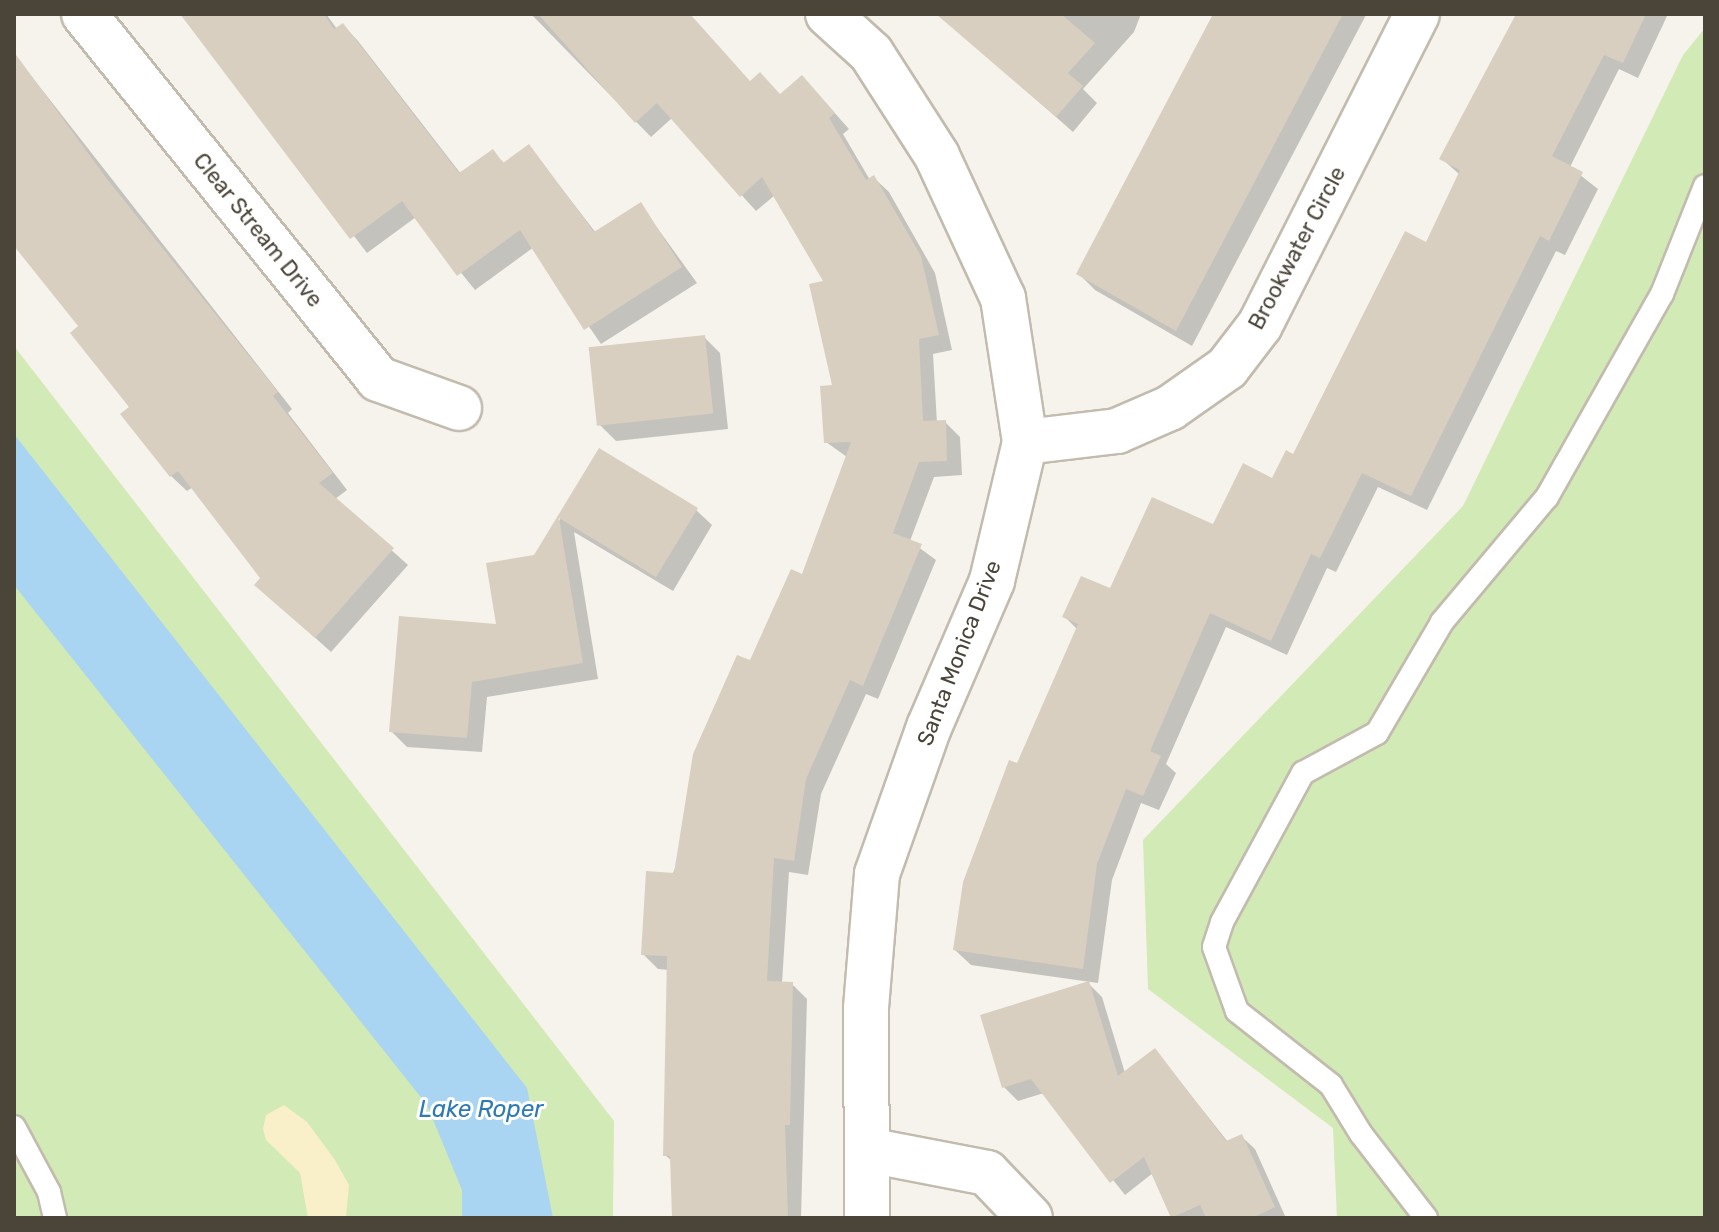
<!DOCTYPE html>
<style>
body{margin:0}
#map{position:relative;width:1719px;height:1232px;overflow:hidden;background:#f6f3ec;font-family:Rubik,sans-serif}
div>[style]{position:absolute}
.green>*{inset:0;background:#d2eab5}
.sand>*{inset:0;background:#f9efc9}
.water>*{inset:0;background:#a9d4f2}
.shadow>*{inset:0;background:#0003}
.building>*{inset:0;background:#d8cfc1;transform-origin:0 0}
.roads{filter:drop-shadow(2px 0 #c2bbae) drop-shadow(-2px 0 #c2bbae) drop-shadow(0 2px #c2bbae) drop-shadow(0 -2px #c2bbae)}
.lane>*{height:22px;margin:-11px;padding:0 11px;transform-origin:11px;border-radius:11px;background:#fff}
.street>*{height:44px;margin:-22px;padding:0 22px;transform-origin:22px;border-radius:22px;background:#fff}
span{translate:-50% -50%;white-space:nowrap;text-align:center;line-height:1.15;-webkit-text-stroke:6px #fff;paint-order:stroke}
.street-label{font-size:22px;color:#4b4439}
.water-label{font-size:24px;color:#2e7ab2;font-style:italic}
.frame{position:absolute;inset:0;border:16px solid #4b4439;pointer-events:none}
</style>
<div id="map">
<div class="green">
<div style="clip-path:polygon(1705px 28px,1705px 1218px,1337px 1218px,1333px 1128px,1148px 989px,1143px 840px,1463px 506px,1683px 55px)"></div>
<div style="clip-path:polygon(14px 346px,614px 1121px,613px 1218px,14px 1218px)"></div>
</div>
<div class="sand">
<div style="clip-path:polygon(284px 1105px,307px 1122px,335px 1160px,349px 1185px,346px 1218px,308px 1218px,300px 1173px,266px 1140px,263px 1129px,266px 1115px)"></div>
</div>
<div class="water">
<div style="clip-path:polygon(14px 434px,527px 1088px,553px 1218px,462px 1218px,462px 1190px,427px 1105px,14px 585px)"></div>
</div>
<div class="shadow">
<div style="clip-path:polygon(184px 14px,326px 14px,337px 29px,343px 25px,358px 41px,461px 174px,492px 151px,505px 164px,529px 146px,596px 233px,640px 204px,697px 283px,601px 344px,534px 247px,475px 290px,416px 217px,367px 253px)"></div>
<div style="clip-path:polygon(531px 14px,689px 14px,751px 83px,781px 96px,816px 92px,849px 129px,843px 134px,870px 180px,874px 178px,889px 192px,935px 273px,952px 350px,933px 354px,937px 423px,945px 422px,960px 437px,962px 475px,934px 477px,910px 541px,936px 560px,878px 699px,866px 694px,821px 794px,808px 875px,789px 872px,782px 983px,792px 984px,807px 999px,801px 1218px,674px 1218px,672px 1161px,665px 1155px,669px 970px,658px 969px,643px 954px,751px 663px,803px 576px,847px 457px,826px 442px,834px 387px,826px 282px,775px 195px,756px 211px,672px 118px,651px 137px)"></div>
<div style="clip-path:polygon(965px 14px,1141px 14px,1134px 32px,1083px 89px,1097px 103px,1073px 132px,954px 27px)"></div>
<div style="clip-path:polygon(1214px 14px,1366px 15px,1192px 346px,1095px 290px,1079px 274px)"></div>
<div style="clip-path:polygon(1518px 14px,1668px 14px,1638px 78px,1619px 69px,1570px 167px,1598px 189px,1565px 255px,1556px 251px,1427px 510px,1378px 487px,1336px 572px,1327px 568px,1287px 655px,1226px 627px,1166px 764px,1176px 773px,1159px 810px,1141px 803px,1112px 880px,1098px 983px,971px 965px,955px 950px,1018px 766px,1078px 630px,1065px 617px,1214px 527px,1273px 480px,1294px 456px,1427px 244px,1460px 175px,1441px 158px)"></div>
<div style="clip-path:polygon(14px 54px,292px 409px,288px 413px,347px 490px,335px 499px,408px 565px,331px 652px,273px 600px,263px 578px,193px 487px,187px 491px,171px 476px,80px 327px,14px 243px)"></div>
<div style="clip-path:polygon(704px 337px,720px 353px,728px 429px,616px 441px,600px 425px)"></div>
<div style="clip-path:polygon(600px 451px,696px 510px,712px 525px,673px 591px,574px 532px,598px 679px,487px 697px,482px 752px,407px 747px,391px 731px,498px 626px)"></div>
<div style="clip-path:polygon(1089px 984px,1102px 997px,1125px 1073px,1155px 1050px,1228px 1142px,1241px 1136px,1255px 1149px,1286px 1218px,1173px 1218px,1153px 1173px,1125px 1195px,1044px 1093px,1018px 1101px,1004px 1087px)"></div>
</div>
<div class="building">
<div style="clip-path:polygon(180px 14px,324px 14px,334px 29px,343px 23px,459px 173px,493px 149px,503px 163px,529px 144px,594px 232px,641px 202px,682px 267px,584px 330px,520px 230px,457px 276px,402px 201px,350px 239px)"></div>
<div style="clip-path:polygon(538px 14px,690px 14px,750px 81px,760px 72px,780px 94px,802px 75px,835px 113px,829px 118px,866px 180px,874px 175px,921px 256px,939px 335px,919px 339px,923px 421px,946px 420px,947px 461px,919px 462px,893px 533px,922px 544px,863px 686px,850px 680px,806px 779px,794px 861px,774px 858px,767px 981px,793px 982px,790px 1125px,785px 1125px,788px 1218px,672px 1218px,670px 1156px,663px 1156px,667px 956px,641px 955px,646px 871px,674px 873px,693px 754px,737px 655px,750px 660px,791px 569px,802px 574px,851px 442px,824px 443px,820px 386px,832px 385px,809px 284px,823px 281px,762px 177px,740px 197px,657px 103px,635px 123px)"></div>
<div style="clip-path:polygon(936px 14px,1061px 14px,1095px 43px,1068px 73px,1083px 86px,1056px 117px)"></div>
<div style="clip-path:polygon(1213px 14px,1343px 14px,1176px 331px,1076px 274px)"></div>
<div style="clip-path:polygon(1516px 14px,1646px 14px,1623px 63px,1604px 55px,1552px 156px,1583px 172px,1549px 241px,1540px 236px,1411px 496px,1362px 473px,1320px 558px,1311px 554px,1271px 641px,1210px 613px,1150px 751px,1161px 756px,1143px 796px,1126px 789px,1097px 864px,1083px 969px,953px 950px,963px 882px,1009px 760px,1017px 763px,1078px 624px,1062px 617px,1081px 576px,1110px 588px,1152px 497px,1213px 524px,1243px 463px,1272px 478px,1286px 450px,1293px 454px,1405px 231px,1426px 242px,1460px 170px,1439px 159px)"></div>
<div style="clip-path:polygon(14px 52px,107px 179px,278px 392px,273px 396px,333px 473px,319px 483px,394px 548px,315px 638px,254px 585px,260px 578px,178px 471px,170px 477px,120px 414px,129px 407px,70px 333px,78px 326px,14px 246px)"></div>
<div style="left:705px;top:335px;width:79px;height:117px;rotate:84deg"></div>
<div style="clip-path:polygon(599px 448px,698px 508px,656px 577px,559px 518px,583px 663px,472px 682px,467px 738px,389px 732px,399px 616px,496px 624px,486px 563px,534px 555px)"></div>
<div style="clip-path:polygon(1089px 981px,1118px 1076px,1155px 1048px,1226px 1141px,1242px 1134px,1275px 1207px,1252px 1218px,1206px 1218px,1200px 1205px,1171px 1218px,1144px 1157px,1110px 1183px,1031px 1079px,1002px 1088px,980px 1015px)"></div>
</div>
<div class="roads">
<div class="lane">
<div style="left:14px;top:1127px;width:74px;rotate:61.7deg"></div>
<div style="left:49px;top:1192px;width:27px;rotate:77deg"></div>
<div style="left:1426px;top:1218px;width:106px;rotate:-127.7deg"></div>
<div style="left:1361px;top:1134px;width:57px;rotate:-121.5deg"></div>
<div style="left:1331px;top:1085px;width:120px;rotate:-141.8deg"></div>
<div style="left:1237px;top:1011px;width:68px;rotate:-109.8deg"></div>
<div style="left:1214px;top:947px;width:26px;rotate:-72deg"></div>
<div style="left:1222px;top:922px;width:170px;rotate:-61.5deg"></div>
<div style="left:1303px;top:773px;width:84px;rotate:-28.4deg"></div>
<div style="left:1377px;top:733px;width:129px;rotate:-59.6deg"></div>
<div style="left:1442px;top:622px;width:163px;rotate:-50deg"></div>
<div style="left:1547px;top:497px;width:233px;rotate:-60.5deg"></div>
<div style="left:1662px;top:294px;width:116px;rotate:-68.3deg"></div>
</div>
<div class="street">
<div style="left:84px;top:14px;width:469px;rotate:51.1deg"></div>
<div style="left:378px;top:379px;width:86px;rotate:19.7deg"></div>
<div style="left:828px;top:14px;width:58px;rotate:42.2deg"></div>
<div style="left:871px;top:53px;width:122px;rotate:57.3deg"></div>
<div style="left:937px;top:156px;width:157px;rotate:65.1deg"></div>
<div style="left:1003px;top:298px;width:146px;rotate:81.3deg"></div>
<div style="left:1025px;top:442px;width:143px;rotate:103.4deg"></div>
<div style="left:992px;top:581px;width:159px;rotate:113.3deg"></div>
<div style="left:929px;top:727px;width:156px;rotate:109.5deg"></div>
<div style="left:877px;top:874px;width:135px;rotate:94.7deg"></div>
<div style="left:866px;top:1009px;width:209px;rotate:89.7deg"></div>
<div style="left:1025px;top:442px;width:93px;rotate:-6.8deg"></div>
<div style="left:1117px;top:431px;width:58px;rotate:-23.5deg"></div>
<div style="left:1170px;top:408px;width:70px;rotate:-35.1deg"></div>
<div style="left:1227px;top:368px;width:54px;rotate:-52.5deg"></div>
<div style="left:1260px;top:325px;width:348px;rotate:-63.2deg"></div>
<div style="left:868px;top:1150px;width:121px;rotate:10.9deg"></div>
<div style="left:987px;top:1173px;width:62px;rotate:46.3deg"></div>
</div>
</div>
<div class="street-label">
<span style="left:258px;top:230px;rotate:51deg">Clear Stream Drive</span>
<span style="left:1297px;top:248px;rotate:-62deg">Brookwater Circle</span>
<span style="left:959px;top:653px;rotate:-69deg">Santa Monica Drive</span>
</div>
<div class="water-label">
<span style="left:481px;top:1110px">Lake Roper</span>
</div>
<div class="frame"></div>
</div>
